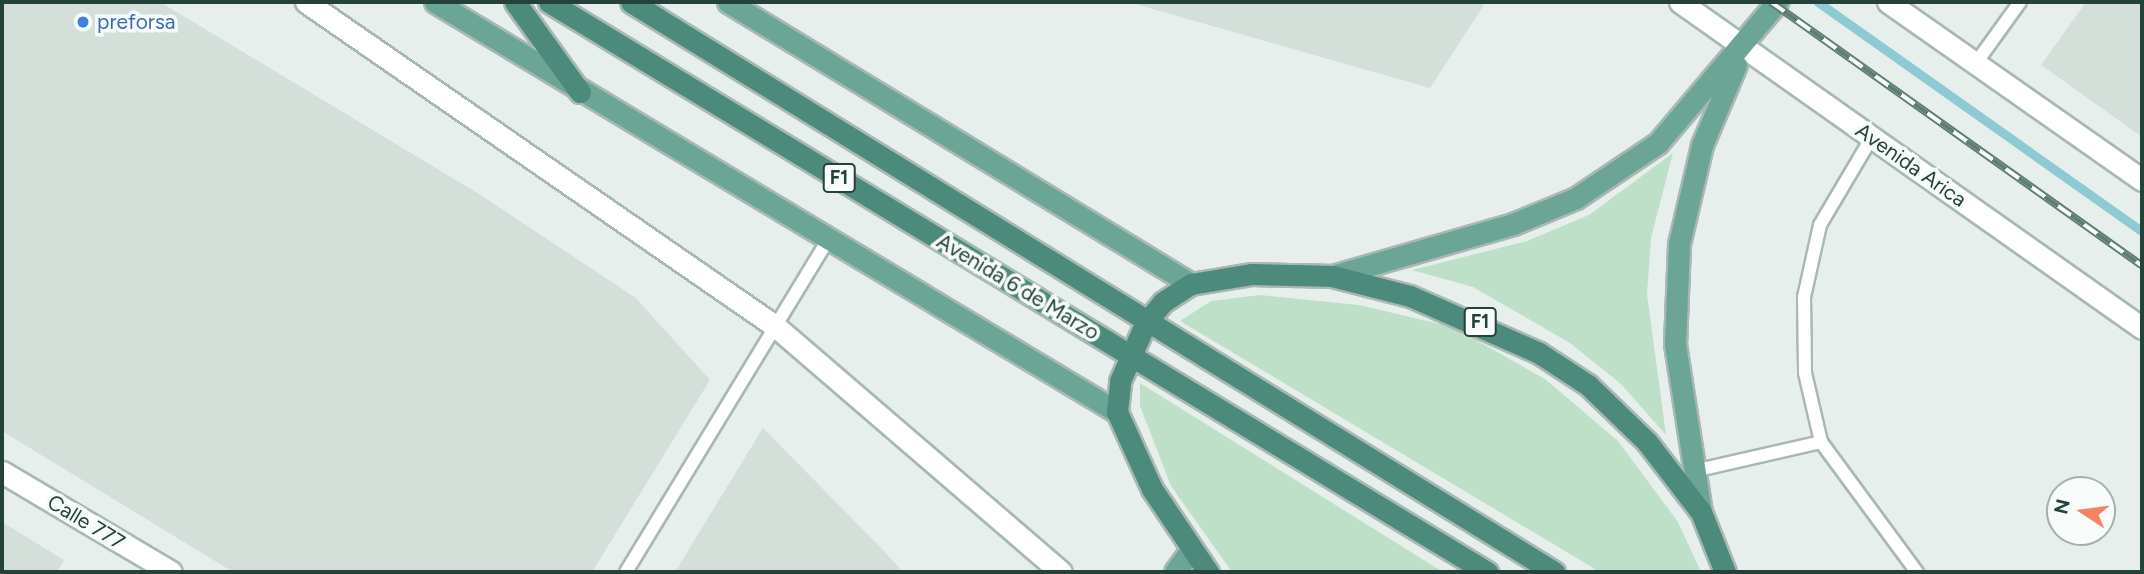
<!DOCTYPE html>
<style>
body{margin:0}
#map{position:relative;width:2144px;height:574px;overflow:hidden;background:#e6efeb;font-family:Figtree,sans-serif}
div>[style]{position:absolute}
.built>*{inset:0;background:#d4dfda}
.green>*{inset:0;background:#bfe0c8}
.stream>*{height:9px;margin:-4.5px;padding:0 4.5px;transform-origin:4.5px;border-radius:4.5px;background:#8ec9d4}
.roads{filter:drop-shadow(2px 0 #a8b8b2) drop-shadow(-2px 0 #a8b8b2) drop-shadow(0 2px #a8b8b2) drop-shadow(0 -2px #a8b8b2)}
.service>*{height:12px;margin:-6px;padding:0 6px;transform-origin:6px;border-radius:6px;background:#fff}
.minor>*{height:21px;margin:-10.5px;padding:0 10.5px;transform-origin:10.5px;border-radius:10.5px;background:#fff}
.primary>*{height:21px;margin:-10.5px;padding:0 10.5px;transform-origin:10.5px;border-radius:10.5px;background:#6aa596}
.trunk>*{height:21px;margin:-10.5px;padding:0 10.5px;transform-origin:10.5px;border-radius:10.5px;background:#4c8a7c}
.rail>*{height:8px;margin-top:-4px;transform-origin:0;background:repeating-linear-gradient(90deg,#f7fbf9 0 16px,#5f7d75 0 32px);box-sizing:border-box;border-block:2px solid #5f7d75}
.dots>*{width:19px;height:19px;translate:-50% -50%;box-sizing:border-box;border:4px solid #f7fbf9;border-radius:50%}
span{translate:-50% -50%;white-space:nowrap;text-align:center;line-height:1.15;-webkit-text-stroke:7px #f7fbf9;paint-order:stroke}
.shield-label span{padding:2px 5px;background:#f7fbf9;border:2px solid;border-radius:5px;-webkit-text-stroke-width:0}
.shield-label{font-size:19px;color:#24423a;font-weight:700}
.shop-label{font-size:21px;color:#366cbe}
.left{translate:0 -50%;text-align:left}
.street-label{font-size:21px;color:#24423a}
.frame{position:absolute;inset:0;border:4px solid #24423a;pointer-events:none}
.north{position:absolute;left:2046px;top:476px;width:70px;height:70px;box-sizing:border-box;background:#f7fbf9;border:2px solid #a3b1ad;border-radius:50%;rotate:283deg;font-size:19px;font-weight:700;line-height:28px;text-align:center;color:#24423a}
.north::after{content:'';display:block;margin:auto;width:24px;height:32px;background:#f4845f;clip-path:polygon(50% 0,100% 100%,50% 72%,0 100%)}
</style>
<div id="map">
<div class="built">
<div style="clip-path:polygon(2px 2px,160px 2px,479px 194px,636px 298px,710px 380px,592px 572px,233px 572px,2px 431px)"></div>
<div style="clip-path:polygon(1128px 2px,1486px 2px,1430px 88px)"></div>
<div style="clip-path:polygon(2086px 2px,2142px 2px,2142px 137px,2041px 65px)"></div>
<div style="clip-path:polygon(763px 428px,883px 550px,903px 572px,675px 572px)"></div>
<div style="clip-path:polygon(2px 522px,64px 560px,57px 572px,2px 572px)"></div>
</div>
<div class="green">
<div style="clip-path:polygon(1673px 153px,1651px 238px,1647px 294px,1666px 435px,1621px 384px,1570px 343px,1473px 287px,1412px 270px,1527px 241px,1589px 215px)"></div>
<div style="clip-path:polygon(1260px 295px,1359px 305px,1453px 327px,1545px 379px,1618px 441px,1678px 522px,1701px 572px,1600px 572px,1180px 321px,1211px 301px)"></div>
<div style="clip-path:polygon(1140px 383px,1443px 572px,1232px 572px,1171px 486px,1140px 406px)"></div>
</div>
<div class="stream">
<div style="left:1818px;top:2px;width:397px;rotate:35.3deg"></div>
</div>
<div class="roads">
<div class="service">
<div style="left:1976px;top:63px;width:75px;rotate:-54.2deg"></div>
<div style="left:1872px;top:137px;width:102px;rotate:120.6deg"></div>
<div style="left:1820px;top:225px;width:74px;rotate:102.5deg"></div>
<div style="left:1804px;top:297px;width:76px;rotate:89.2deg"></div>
<div style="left:1805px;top:373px;width:71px;rotate:76.9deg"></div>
<div style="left:1821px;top:442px;width:162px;rotate:53.6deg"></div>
<div style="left:1698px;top:470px;width:126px;rotate:-12.8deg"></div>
<div style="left:626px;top:572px;width:393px;rotate:-58.7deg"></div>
</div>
<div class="minor">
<div style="left:306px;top:2px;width:570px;rotate:34.64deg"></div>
<div style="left:775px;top:326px;width:377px;rotate:40.7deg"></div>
<div style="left:1680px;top:2px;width:565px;rotate:35.21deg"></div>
<div style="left:1888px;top:2px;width:310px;rotate:35deg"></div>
<div style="left:2px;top:472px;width:196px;rotate:30.6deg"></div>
</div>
<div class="primary">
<div style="left:435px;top:2px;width:796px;rotate:31.01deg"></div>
<div style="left:728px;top:2px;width:542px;rotate:31.34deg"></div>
<div style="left:1332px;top:276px;width:188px;rotate:-16deg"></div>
<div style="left:1513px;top:224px;width:68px;rotate:-22.4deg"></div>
<div style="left:1576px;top:198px;width:99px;rotate:-33.9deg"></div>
<div style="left:1658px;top:143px;width:185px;rotate:-49.8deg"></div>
<div style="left:1701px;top:512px;width:170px;rotate:-98.8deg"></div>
<div style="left:1675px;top:344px;width:100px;rotate:-87.7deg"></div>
<div style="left:1679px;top:244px;width:102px;rotate:-76.9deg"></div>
<div style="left:1702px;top:145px;width:87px;rotate:-67deg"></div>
<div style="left:1175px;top:572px;width:26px;rotate:-54deg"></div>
</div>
<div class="trunk">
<div style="left:515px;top:2px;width:111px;rotate:54.2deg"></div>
<div style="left:549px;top:2px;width:1098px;rotate:31.29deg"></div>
<div style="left:631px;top:2px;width:1085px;rotate:31.7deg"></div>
<div style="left:1208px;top:572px;width:100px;rotate:-124deg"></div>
<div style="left:1152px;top:489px;width:85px;rotate:-114.4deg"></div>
<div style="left:1117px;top:412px;width:31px;rotate:-84deg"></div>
<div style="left:1120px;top:381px;width:62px;rotate:-66.3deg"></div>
<div style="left:1145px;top:324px;width:28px;rotate:-51deg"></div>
<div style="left:1163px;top:302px;width:33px;rotate:-33deg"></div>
<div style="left:1191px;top:284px;width:62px;rotate:-9.3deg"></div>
<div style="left:1252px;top:274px;width:80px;rotate:1.4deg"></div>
<div style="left:1332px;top:276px;width:81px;rotate:14.4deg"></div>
<div style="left:1410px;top:296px;width:141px;rotate:23.8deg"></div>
<div style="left:1539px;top:353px;width:59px;rotate:33.1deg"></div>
<div style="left:1588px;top:385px;width:82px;rotate:44deg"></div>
<div style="left:1647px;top:442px;width:88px;rotate:52.4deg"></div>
<div style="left:1701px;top:512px;width:65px;rotate:68.2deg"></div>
</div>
</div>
<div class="rail">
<div style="left:1771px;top:2px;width:455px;rotate:35.4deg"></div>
</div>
<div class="dots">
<div style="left:83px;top:22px;background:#3f7fe0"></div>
</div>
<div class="shield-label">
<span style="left:839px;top:178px">F1</span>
<span style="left:1480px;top:322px">F1</span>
</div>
<div class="shop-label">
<span class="left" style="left:97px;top:22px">preforsa</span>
</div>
<div class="street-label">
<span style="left:1911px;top:165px;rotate:35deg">Avenida Arica</span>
<span style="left:1018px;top:287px;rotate:31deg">Avenida 6 de Marzo</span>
<span style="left:86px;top:522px;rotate:31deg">Calle 777</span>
</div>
<div class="frame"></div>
<div class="north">N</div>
</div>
